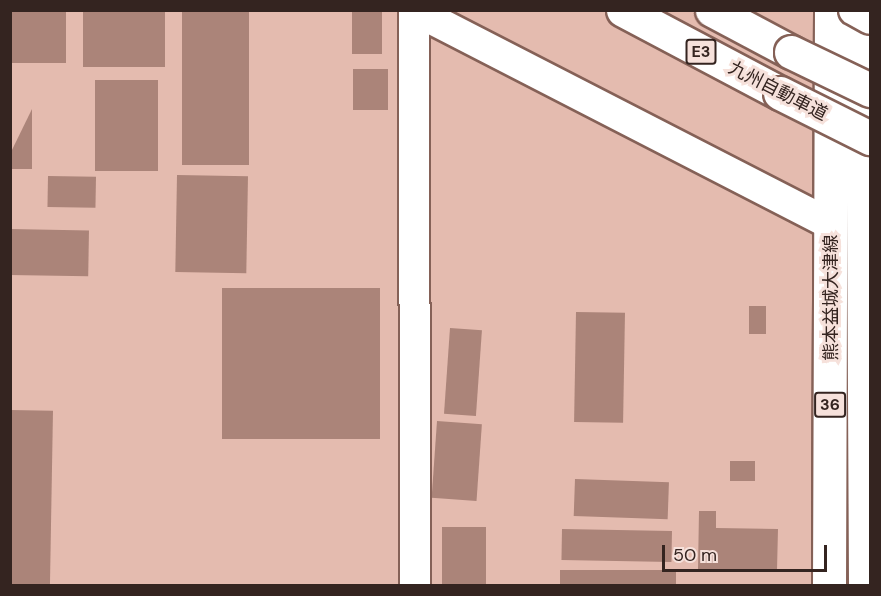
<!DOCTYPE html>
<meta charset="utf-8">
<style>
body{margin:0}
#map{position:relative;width:881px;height:596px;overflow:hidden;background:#e4bbaf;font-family:"DM Sans","Noto Sans JP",sans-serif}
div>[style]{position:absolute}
.building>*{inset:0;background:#ab8479;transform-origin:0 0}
.roads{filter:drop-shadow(2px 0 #856157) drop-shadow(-2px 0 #856157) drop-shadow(0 2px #856157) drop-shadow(0 -2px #856157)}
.minor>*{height:30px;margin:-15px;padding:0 15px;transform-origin:15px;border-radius:15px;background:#fff}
.major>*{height:33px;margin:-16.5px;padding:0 16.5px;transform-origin:16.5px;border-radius:16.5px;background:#fff}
.highway>*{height:33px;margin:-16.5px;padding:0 16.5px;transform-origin:16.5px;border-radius:16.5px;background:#fff}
.bridges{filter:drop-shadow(2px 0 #856157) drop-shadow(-2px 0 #856157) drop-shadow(0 2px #856157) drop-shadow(0 -2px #856157)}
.minor-bridge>*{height:30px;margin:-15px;padding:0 15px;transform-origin:15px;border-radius:15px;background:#fff}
.highway-bridge>*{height:33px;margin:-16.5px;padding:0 16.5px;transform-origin:16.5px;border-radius:16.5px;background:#fff}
span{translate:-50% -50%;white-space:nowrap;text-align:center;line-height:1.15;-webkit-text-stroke:6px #f6e1db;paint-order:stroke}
.shield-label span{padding:2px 4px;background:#f6e1db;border:2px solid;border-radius:4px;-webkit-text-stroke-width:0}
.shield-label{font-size:16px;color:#342420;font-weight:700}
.street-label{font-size:18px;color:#342420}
.frame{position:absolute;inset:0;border:12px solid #342420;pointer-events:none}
.scale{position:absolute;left:662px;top:545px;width:165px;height:27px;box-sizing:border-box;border:3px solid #342420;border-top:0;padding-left:8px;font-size:18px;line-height:21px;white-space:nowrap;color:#342420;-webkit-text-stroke:4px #f6e1db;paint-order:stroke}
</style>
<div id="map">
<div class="building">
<div style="left:10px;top:10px;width:56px;height:53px"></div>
<div style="left:83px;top:10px;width:82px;height:57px"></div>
<div style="left:182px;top:10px;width:67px;height:155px"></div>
<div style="left:352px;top:12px;width:30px;height:42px"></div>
<div style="left:353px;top:69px;width:35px;height:41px"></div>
<div style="left:95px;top:80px;width:63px;height:91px"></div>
<div style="clip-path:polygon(32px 109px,32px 169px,10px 169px,10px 154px)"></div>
<div style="left:177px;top:175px;width:71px;height:97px;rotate:1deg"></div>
<div style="left:48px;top:176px;width:48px;height:31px;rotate:1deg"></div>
<div style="left:10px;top:229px;width:79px;height:46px;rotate:1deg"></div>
<div style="left:222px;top:288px;width:158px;height:151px"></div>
<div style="left:749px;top:306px;width:17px;height:28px"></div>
<div style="left:576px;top:312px;width:49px;height:110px;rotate:1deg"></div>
<div style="left:450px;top:328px;width:32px;height:86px;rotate:4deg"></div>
<div style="left:10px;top:410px;width:43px;height:176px;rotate:1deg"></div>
<div style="left:437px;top:421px;width:45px;height:77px;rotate:4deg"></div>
<div style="left:730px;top:461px;width:25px;height:20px"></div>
<div style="left:575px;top:479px;width:94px;height:37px;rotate:2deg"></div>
<div style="clip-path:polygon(699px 511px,716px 511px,716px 528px,778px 529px,777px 570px,698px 569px)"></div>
<div style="left:442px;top:527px;width:44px;height:59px"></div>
<div style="left:562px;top:529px;width:110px;height:31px;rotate:1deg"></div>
<div style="left:560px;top:570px;width:116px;height:16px"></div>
</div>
<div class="roads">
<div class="minor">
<div style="left:414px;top:10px;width:470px;rotate:27.2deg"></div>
<div style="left:414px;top:11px;width:575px;rotate:89.9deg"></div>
</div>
<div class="major">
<div style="left:862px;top:10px;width:576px;rotate:89.7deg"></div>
<div style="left:829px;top:586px;width:576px;rotate:-89.8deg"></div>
</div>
<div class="highway">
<div style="left:623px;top:10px;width:178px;rotate:27.9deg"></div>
<div style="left:712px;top:10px;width:89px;rotate:28deg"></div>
</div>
</div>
<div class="bridges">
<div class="minor-bridge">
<div style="left:854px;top:10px;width:18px;rotate:29deg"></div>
</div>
<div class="highway-bridge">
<div style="left:791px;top:52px;width:88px;rotate:25.7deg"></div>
<div style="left:780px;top:93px;width:101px;rotate:26.6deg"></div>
</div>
</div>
<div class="shield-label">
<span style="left:701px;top:52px">E3</span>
<span style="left:830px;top:405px">36</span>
</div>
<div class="street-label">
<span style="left:778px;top:91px;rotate:27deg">九州自動車道</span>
<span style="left:831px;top:298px;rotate:-90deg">熊本益城大津線</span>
</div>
<div class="frame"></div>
<div class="scale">50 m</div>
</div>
